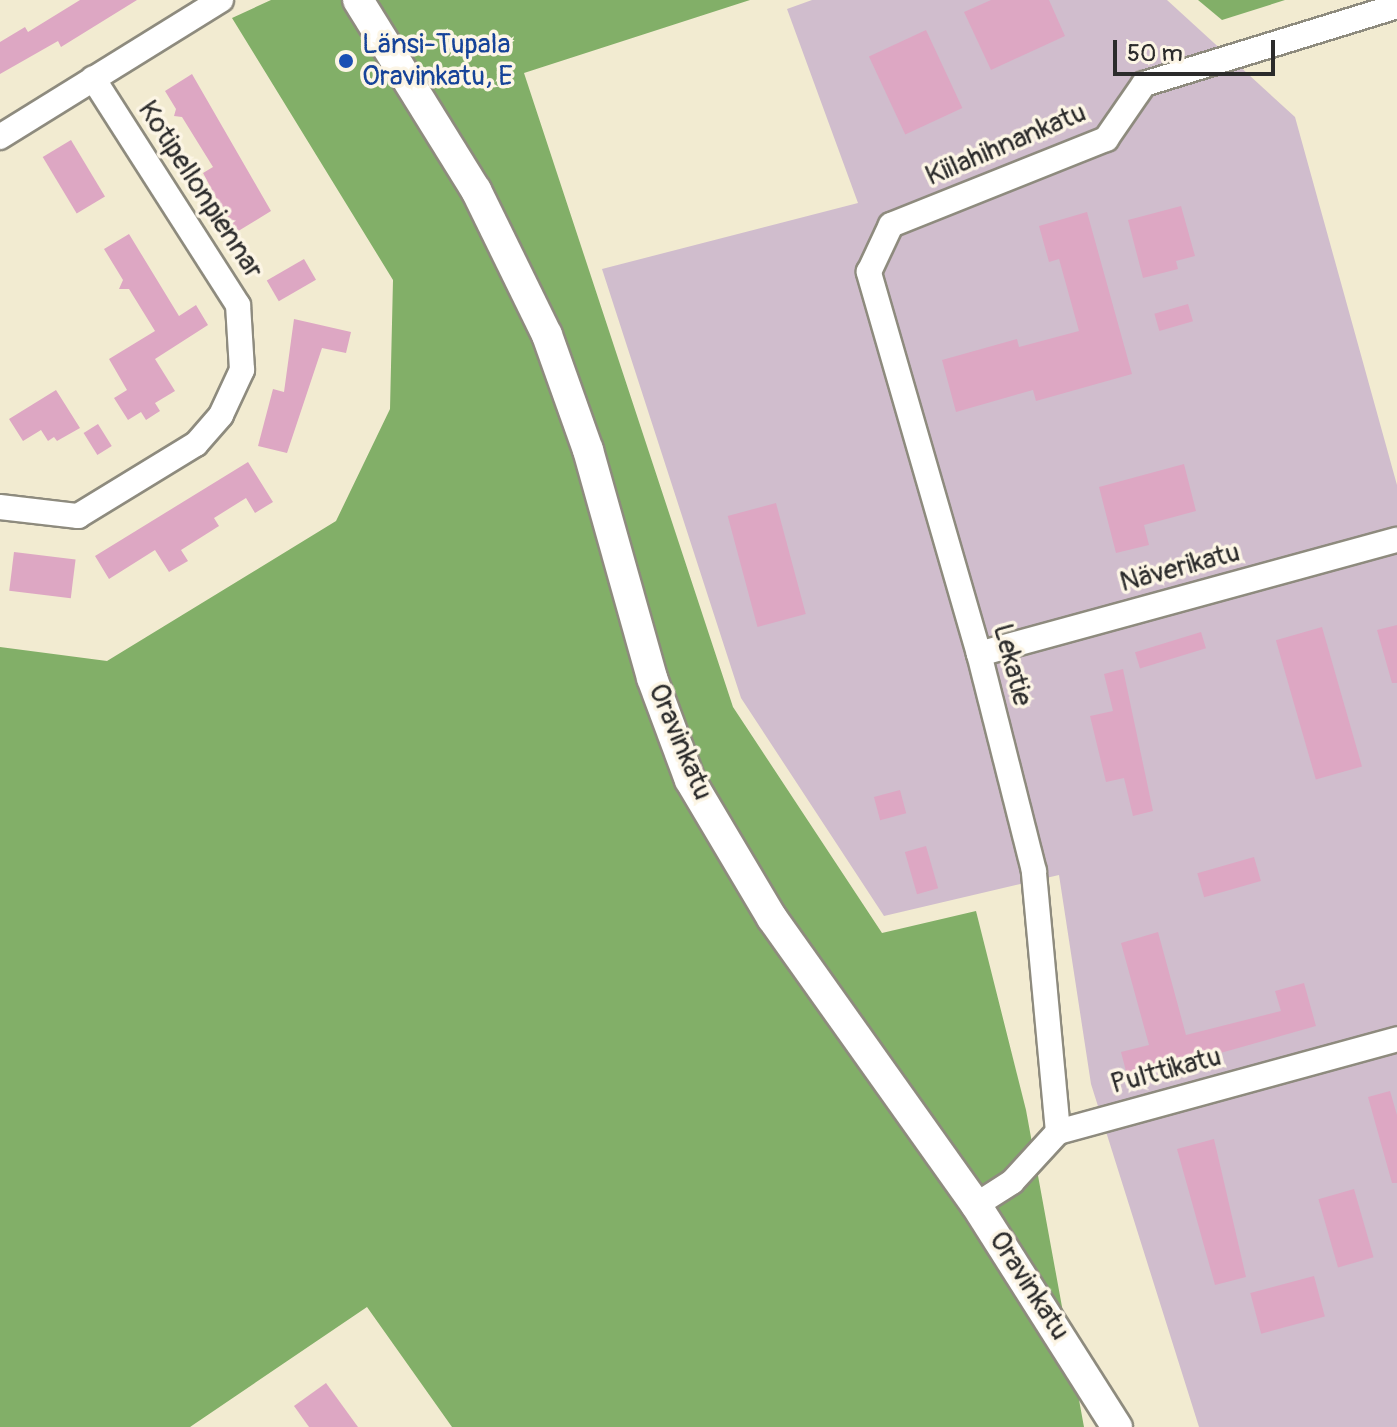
<!DOCTYPE html>
<meta charset="utf-8">
<style>
body{margin:0}
#map{position:relative;width:1397px;height:1427px;overflow:hidden;background:#f2ebd1;font-family:Pangolin,sans-serif}
div>[style]{position:absolute}
.industrial>*{inset:0;background:#d0bdcd}
.forest>*{inset:0;background:#82af68}
.building>*{inset:0;background:#dda7c3;transform-origin:0 0}
.roads{filter:drop-shadow(2px 0 #8e8b7e) drop-shadow(-2px 0 #8e8b7e) drop-shadow(0 2px #8e8b7e) drop-shadow(0 -2px #8e8b7e)}
.minor>*{height:24px;margin:-12px;padding:0 12px;transform-origin:12px;border-radius:12px;background:#fff}
.tertiary>*{height:30px;margin:-15px;padding:0 15px;transform-origin:15px;border-radius:15px;background:#fff}
.dots>*{width:22px;height:22px;translate:-50% -50%;box-sizing:border-box;border:4px solid #fcf5e5;border-radius:50%}
span{translate:-50% -50%;white-space:nowrap;text-align:center;line-height:1.15;-webkit-text-stroke:7px #fcf5e5;paint-order:stroke}
.transit-label{font-size:28px;color:#164399}
.left{translate:0 -50%;text-align:left}
.street-label{font-size:28px;color:#2b2b2b}
.scale{position:absolute;left:1113px;top:40px;width:162px;height:36px;box-sizing:border-box;border:4px solid #2b2b2b;border-top:0;padding-left:10px;font-size:24px;line-height:28px;white-space:nowrap;color:#2b2b2b;-webkit-text-stroke:6px #fcf5e5;paint-order:stroke}
</style>
<div id="map">
<div class="industrial">
<div style="clip-path:polygon(812px 0,1167px 0,1295px 117px,1397px 485px,1397px 1427px,1199px 1427px,1091px 1084px,1059px 875px,884px 916px,741px 698px,602px 269px,858px 203px,787px 9px)"></div>
</div>
<div class="forest">
<div style="clip-path:polygon(271px 0,750px 0,524px 73px,733px 707px,882px 933px,976px 911px,1026px 1110px,1084px 1427px,452px 1427px,367px 1307px,190px 1427px,0 1427px,0 647px,107px 661px,336px 521px,390px 409px,393px 280px,232px 18px)"></div>
<div style="clip-path:polygon(1198px 0,1285px 0,1222px 20px)"></div>
</div>
<div class="building">
<div style="clip-path:polygon(80px 0,137px 0,61px 47px,58px 41px,0 74px,0 42px,25px 27px,28px 32px)"></div>
<div style="clip-path:polygon(991px 0,1049px 0,1065px 36px,991px 70px,964px 12px)"></div>
<div style="left:926px;top:30px;width:86px;height:63px;rotate:65deg"></div>
<div style="clip-path:polygon(192px 74px,271px 211px,235px 233px,203px 173px,213px 167px,182px 117px,174px 116px,176px 109px,165px 91px)"></div>
<div style="left:71px;top:140px;width:66px;height:33px;rotate:59deg"></div>
<div style="clip-path:polygon(1181px 206px,1195px 256px,1176px 261px,1178px 269px,1143px 278px,1128px 220px)"></div>
<div style="clip-path:polygon(1087px 212px,1132px 374px,1036px 401px,1033px 390px,956px 412px,942px 360px,1017px 339px,1019px 347px,1079px 331px,1059px 259px,1049px 262px,1039px 226px)"></div>
<div style="clip-path:polygon(129px 234px,179px 316px,196px 305px,208px 325px,155px 359px,175px 391px,155px 403px,160px 411px,146px 420px,141px 412px,128px 420px,114px 398px,127px 390px,109px 359px,155px 331px,129px 289px,119px 289px,123px 280px,104px 249px)"></div>
<div style="left:304px;top:259px;width:24px;height:43px;rotate:60deg"></div>
<div style="left:1188px;top:304px;width:18px;height:35px;rotate:74deg"></div>
<div style="clip-path:polygon(294px 319px,351px 332px,346px 353px,322px 348px,287px 453px,258px 446px,273px 389px,284px 392px)"></div>
<div style="clip-path:polygon(56px 390px,80px 428px,57px 441px,54px 437px,48px 441px,41px 430px,23px 441px,9px 419px)"></div>
<div style="left:98px;top:424px;width:26px;height:17px;rotate:58deg"></div>
<div style="clip-path:polygon(248px 462px,273px 502px,255px 513px,246px 498px,214px 518px,219px 526px,181px 550px,188px 561px,169px 572px,155px 550px,109px 579px,95px 556px)"></div>
<div style="clip-path:polygon(1184px 464px,1196px 511px,1144px 525px,1149px 545px,1116px 553px,1099px 487px)"></div>
<div style="left:776px;top:503px;width:115px;height:50px;rotate:75deg"></div>
<div style="left:14px;top:552px;width:62px;height:39px;rotate:7deg"></div>
<div style="clip-path:polygon(1397px 625px,1397px 683px,1392px 683px,1377px 630px)"></div>
<div style="left:1322px;top:627px;width:145px;height:48px;rotate:74deg"></div>
<div style="left:1201px;top:632px;width:17px;height:69px;rotate:73deg"></div>
<div style="clip-path:polygon(1123px 669px,1153px 811px,1133px 816px,1124px 778px,1106px 782px,1090px 716px,1113px 711px,1104px 674px)"></div>
<div style="left:900px;top:790px;width:24px;height:27px;rotate:75deg"></div>
<div style="left:926px;top:846px;width:44px;height:22px;rotate:74deg"></div>
<div style="left:1254px;top:857px;width:25px;height:59px;rotate:74deg"></div>
<div style="clip-path:polygon(1158px 932px,1186px 1035px,1281px 1011px,1275px 991px,1304px 983px,1316px 1026px,1128px 1079px,1121px 1052px,1149px 1045px,1121px 943px)"></div>
<div style="clip-path:polygon(1390px 1091px,1397px 1115px,1397px 1183px,1392px 1183px,1368px 1097px)"></div>
<div style="clip-path:polygon(1214px 1139px,1246px 1277px,1215px 1285px,1177px 1149px)"></div>
<div style="left:1354px;top:1189px;width:71px;height:37px;rotate:74deg"></div>
<div style="left:1314px;top:1276px;width:42px;height:66px;rotate:75deg"></div>
<div style="clip-path:polygon(326px 1383px,358px 1427px,309px 1427px,294px 1406px)"></div>
</div>
<div class="roads">
<div class="minor">
<div style="left:0;top:137px;width:260px;rotate:-31.8deg"></div>
<div style="left:0;top:507px;width:79px;rotate:6.6deg"></div>
<div style="left:78px;top:516px;width:138px;rotate:-31.4deg"></div>
<div style="left:196px;top:444px;width:38px;rotate:-49deg"></div>
<div style="left:221px;top:415px;width:50px;rotate:-65deg"></div>
<div style="left:242px;top:370px;width:65px;rotate:-93.5deg"></div>
<div style="left:238px;top:305px;width:269px;rotate:-122.6deg"></div>
<div style="left:979px;top:654px;width:433px;rotate:-15.3deg"></div>
<div style="left:1058px;top:1132px;width:262px;rotate:-95.3deg"></div>
<div style="left:1034px;top:871px;width:224px;rotate:-104.2deg"></div>
<div style="left:979px;top:654px;width:398px;rotate:-106.1deg"></div>
<div style="left:869px;top:272px;width:52px;rotate:-64.9deg"></div>
<div style="left:891px;top:225px;width:232px;rotate:-21.8deg"></div>
<div style="left:1106px;top:139px;width:67px;rotate:-55.4deg"></div>
<div style="left:1144px;top:84px;width:265px;rotate:-17.1deg"></div>
<div style="left:976px;top:1205px;width:43px;rotate:-32.6deg"></div>
<div style="left:1012px;top:1182px;width:68px;rotate:-47.4deg"></div>
<div style="left:1058px;top:1132px;width:352px;rotate:-15.3deg"></div>
</div>
<div class="tertiary">
<div style="left:358px;top:0;width:224px;rotate:58.2deg"></div>
<div style="left:476px;top:190px;width:161px;rotate:63.9deg"></div>
<div style="left:547px;top:335px;width:122px;rotate:70.4deg"></div>
<div style="left:588px;top:450px;width:237px;rotate:74.3deg"></div>
<div style="left:652px;top:678px;width:109px;rotate:69.6deg"></div>
<div style="left:690px;top:780px;width:161px;rotate:59.3deg"></div>
<div style="left:772px;top:918px;width:352px;rotate:54.6deg"></div>
<div style="left:976px;top:1205px;width:263px;rotate:57.6deg"></div>
</div>
</div>
<div class="dots">
<div style="left:346px;top:61px;background:#1a4fb4"></div>
</div>
<div class="transit-label">
<span class="left" style="left:362px;top:61px">Länsi-Tupala<br>Oravinkatu, E</span>
</div>
<div class="street-label">
<span style="left:1006px;top:145px;rotate:-23deg">Kiilahihnankatu</span>
<span style="left:200px;top:190px;rotate:57deg">Kotipellonpiennar</span>
<span style="left:1180px;top:568px;rotate:-15deg">Näverikatu</span>
<span style="left:1012px;top:665px;rotate:75deg">Lekatie</span>
<span style="left:680px;top:742px;rotate:67deg">Oravinkatu</span>
<span style="left:1166px;top:1071px;rotate:-15deg">Pulttikatu</span>
<span style="left:1029px;top:1286px;rotate:57deg">Oravinkatu</span>
</div>
<div class="scale">50 m</div>
</div>
